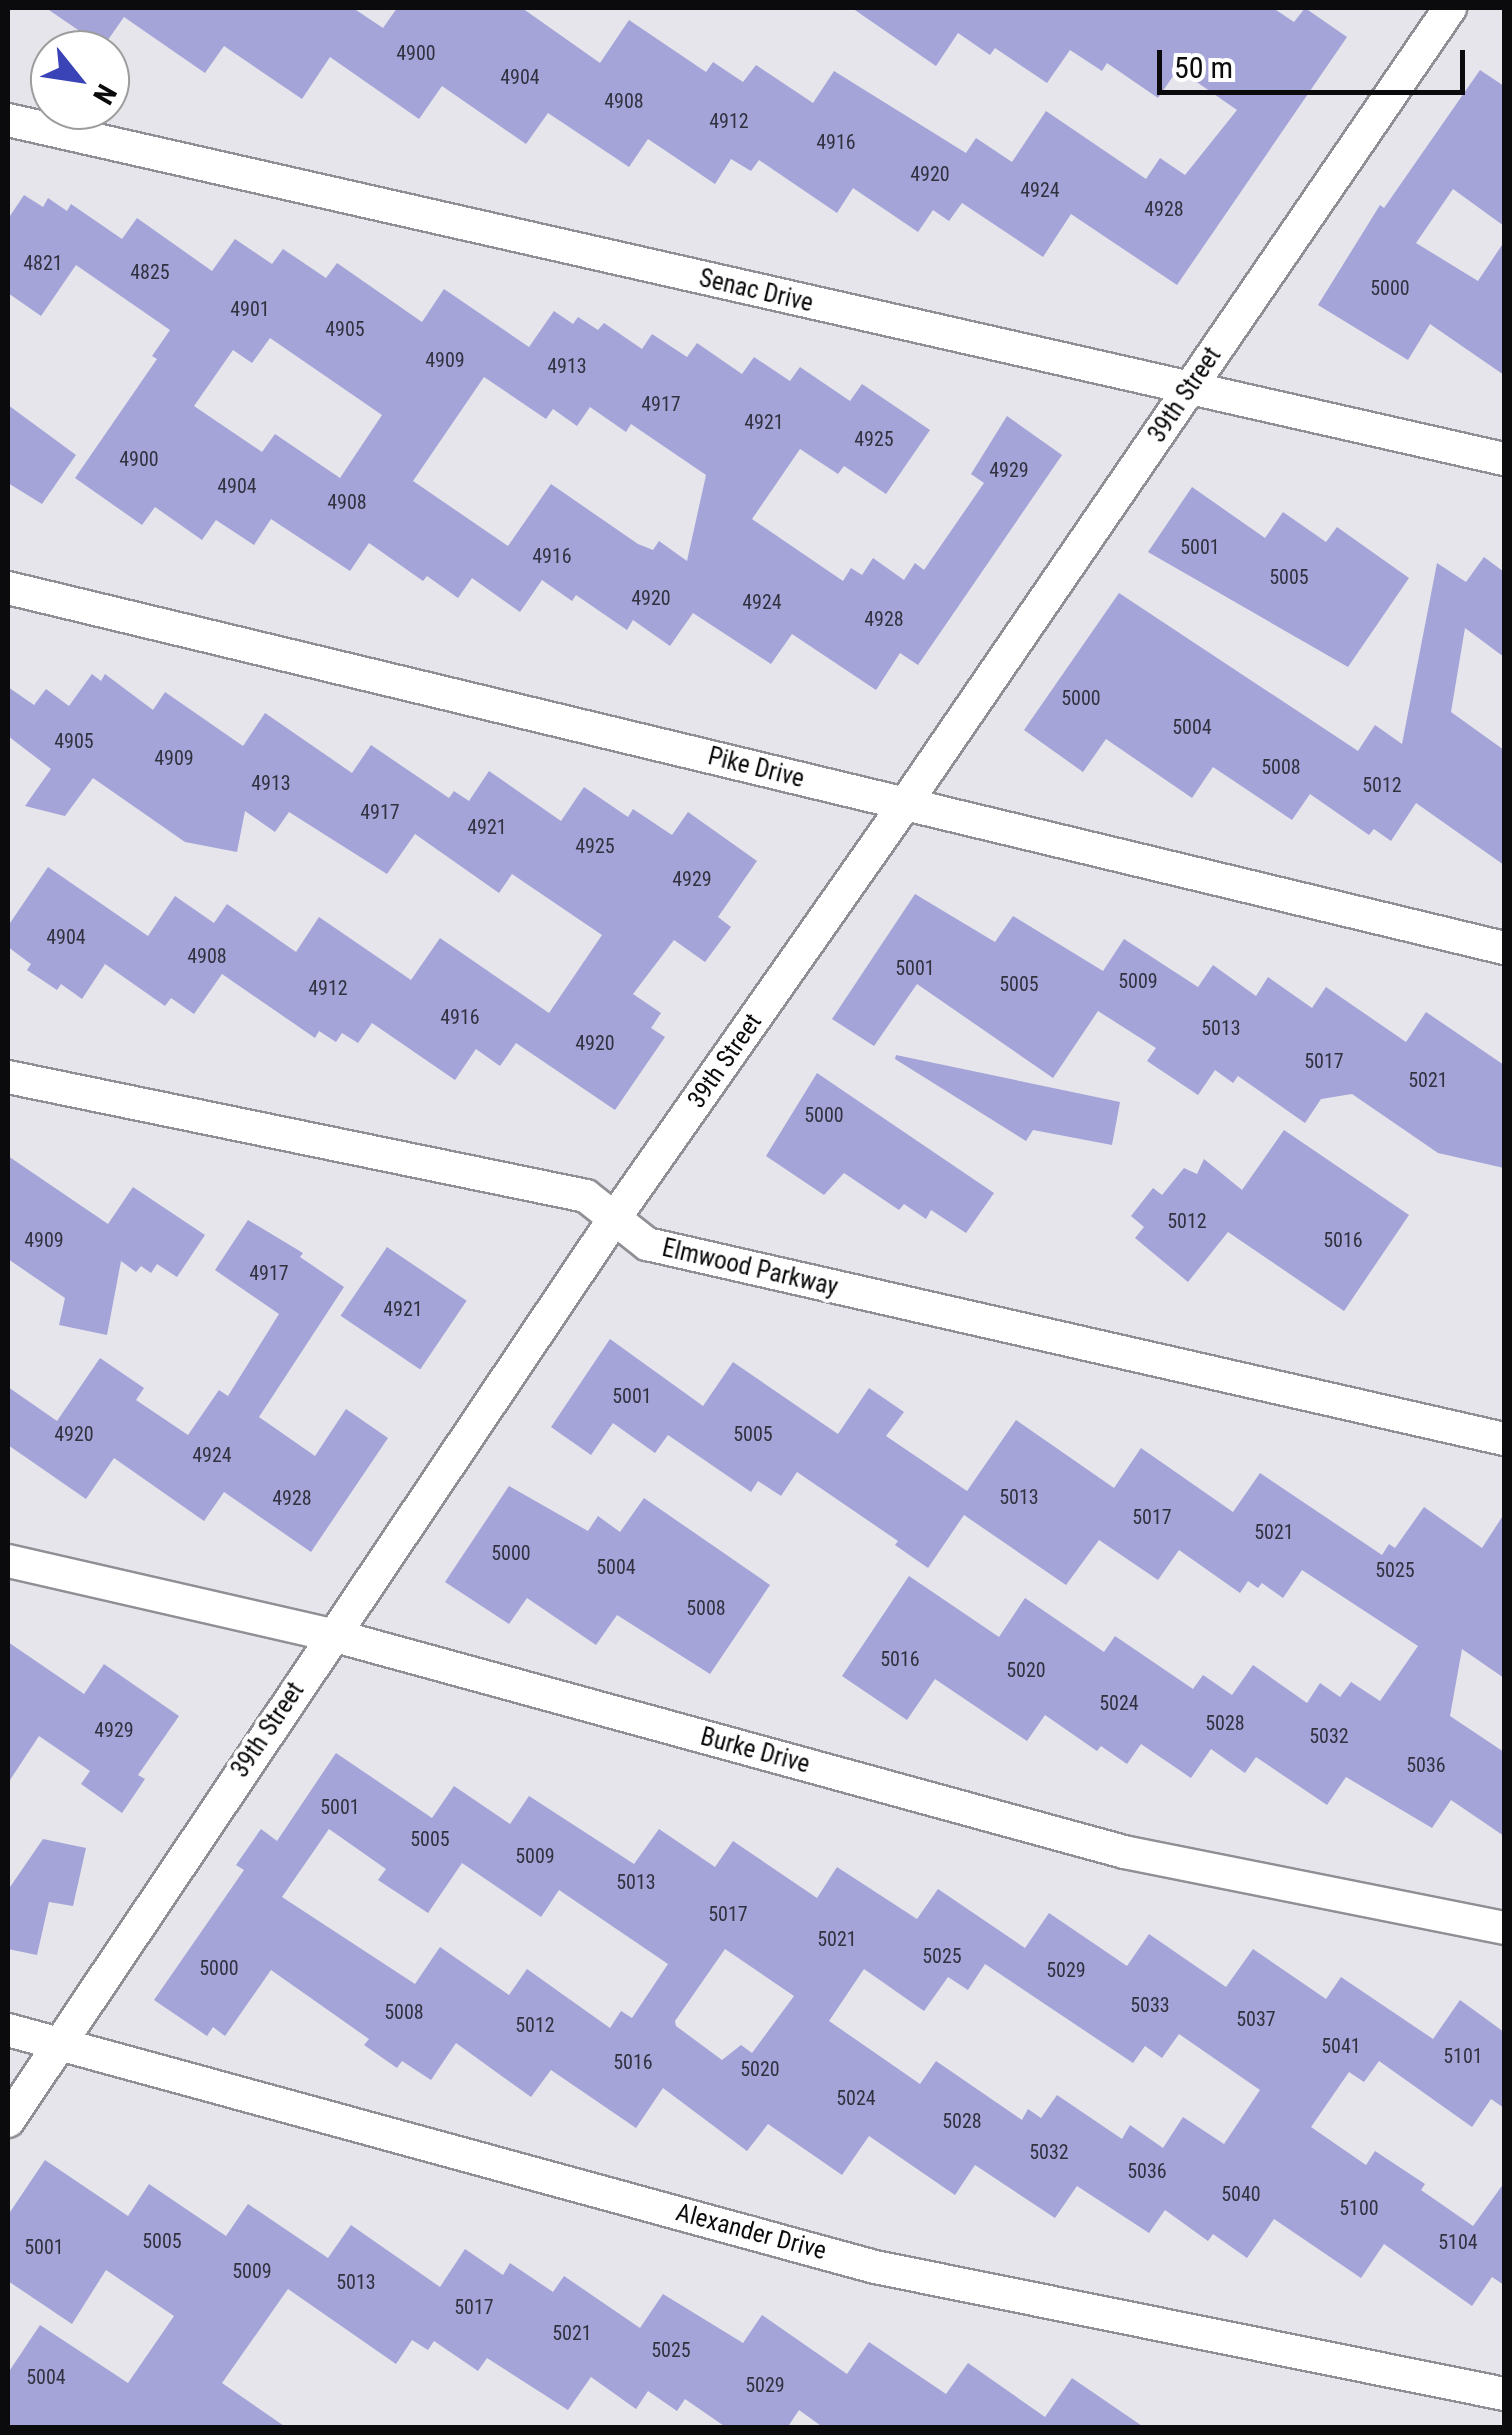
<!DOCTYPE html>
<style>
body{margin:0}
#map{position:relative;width:1512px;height:2435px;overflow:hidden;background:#e5e5eb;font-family:"Roboto Condensed",sans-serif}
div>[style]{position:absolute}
.building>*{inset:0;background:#a4a4d9;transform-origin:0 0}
.roads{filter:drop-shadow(2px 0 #8f8f95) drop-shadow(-2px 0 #8f8f95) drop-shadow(0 2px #8f8f95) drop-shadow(0 -2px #8f8f95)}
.minor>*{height:32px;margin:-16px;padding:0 16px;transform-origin:16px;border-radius:16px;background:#fff}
span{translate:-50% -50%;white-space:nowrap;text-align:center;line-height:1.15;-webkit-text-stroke:8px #fff;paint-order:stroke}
.number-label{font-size:20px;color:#313140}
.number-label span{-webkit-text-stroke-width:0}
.street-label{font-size:25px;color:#0b0b0d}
.frame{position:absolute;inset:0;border:10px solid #0b0b0d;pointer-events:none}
.north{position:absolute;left:30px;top:30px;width:100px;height:100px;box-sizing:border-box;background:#fff;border:2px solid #9d9d9e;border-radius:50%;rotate:120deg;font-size:28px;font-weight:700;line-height:40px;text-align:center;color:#0b0b0d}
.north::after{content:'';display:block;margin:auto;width:35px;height:45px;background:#3a44b7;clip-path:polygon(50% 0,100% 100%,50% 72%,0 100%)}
.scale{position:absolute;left:1157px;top:50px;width:308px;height:45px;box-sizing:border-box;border:5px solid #0b0b0d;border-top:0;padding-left:12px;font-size:30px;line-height:35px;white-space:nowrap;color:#0b0b0d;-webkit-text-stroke:8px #fff;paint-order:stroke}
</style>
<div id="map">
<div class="building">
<div style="clip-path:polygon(46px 8px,353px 8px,383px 28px,397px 8px,522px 8px,600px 63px,629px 20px,706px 72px,713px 62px,743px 82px,756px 65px,813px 103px,834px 71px,966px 153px,976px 138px,1012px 162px,1046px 111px,1146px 179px,1160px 158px,1185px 175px,1237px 110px,1178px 69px,1158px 98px,1107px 63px,1102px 71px,1070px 50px,1047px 83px,995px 48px,990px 55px,958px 33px,936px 66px,852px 8px,1273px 8px,1294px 22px,1305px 8px,1347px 37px,1177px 285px,1071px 214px,1043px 257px,962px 203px,949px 221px,933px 210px,918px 232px,853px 188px,837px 213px,759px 160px,751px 171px,731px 159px,715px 184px,648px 139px,629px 167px,548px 113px,526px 144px,442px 86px,419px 119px,330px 57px,302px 99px,224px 46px,205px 73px,124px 17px,103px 47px)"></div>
<div style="clip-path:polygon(1480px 70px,1504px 86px,1504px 226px,1453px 189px,1416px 243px,1478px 281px,1504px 242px,1504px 375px,1430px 324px,1408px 360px,1318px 305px,1380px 205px,1384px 208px)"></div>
<div style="clip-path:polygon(evenodd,24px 195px,43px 207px,48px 198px,67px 211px,71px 204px,122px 239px,137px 218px,212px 271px,235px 239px,272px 264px,283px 249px,326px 278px,337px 263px,422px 322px,444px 289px,529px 347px,554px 311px,573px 324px,578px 317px,598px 330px,604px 323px,642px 349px,652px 334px,687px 357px,697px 343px,742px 374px,754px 357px,790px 381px,800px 367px,850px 401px,862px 384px,930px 430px,886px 494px,844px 466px,838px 474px,800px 449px,752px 519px,843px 581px,851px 568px,862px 575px,873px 558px,904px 580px,915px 563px,924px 570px,984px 483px,971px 474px,1007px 416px,1062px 455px,918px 665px,900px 653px,876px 690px,792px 634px,771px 664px,693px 613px,670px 646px,633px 620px,627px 630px,576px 595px,572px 601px,542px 580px,520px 612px,472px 578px,458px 598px,427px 576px,423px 581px,369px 543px,350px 571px,271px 519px,254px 545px,216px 520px,202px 540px,155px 507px,142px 525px,75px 478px,157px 359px,152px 356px,170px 330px,76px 265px,41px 316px,8px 293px,8px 219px,24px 195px,270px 338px,382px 415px,340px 478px,275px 434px,262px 452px,194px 406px,233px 350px,252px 363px,270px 338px,24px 195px,484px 377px,546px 419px,553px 409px,577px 426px,590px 407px,626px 432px,631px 424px,706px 475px,687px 561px,659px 541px,653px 550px,638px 544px,551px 484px,508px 546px,413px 481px,484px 377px)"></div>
<div style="clip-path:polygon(8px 405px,76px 455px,42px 504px,8px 483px)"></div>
<div style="clip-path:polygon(1192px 487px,1265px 538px,1283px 512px,1326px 542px,1337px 527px,1409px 578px,1348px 667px,1148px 552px)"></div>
<div style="clip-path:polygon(1484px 557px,1504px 572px,1504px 657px,1465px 628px,1451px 712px,1504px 750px,1504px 865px,1416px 803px,1391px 841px,1374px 829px,1369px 835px,1310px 794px,1292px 820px,1213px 767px,1192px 798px,1106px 739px,1083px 772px,1024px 730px,1119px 593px,1358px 751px,1375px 725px,1402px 744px,1437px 563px,1466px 582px)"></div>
<div style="clip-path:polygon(92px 674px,101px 681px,105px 674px,153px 710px,165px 692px,243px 746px,265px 713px,352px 773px,371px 745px,449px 798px,454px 791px,469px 801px,489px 771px,561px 821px,584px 787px,628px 817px,633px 809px,672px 835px,688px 812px,757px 861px,718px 917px,731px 927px,705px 962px,674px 940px,633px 994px,661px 1013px,651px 1028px,665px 1037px,615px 1110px,516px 1043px,500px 1066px,476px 1049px,455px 1080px,372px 1023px,358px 1043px,342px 1033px,336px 1042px,319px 1031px,315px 1038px,222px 974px,194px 1014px,171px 998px,165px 1006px,105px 964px,82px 999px,61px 984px,57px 990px,27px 970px,31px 964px,8px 947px,8px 926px,48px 867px,148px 936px,175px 896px,214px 923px,227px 904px,296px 952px,319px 917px,411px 980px,440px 938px,549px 1013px,602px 935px,512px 874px,499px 893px,415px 834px,387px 874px,289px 812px,275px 832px,245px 811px,237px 852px,185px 842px,93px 778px,65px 816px,25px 806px,51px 769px,8px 736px,8px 687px,34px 705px,46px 689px,69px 706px)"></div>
<div style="clip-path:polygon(915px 894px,995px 942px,1013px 916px,1103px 971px,1124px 939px,1198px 987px,1213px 965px,1256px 996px,1268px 977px,1312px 1008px,1326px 987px,1406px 1042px,1426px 1012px,1504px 1065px,1504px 1168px,1438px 1153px,1352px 1094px,1321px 1099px,1305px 1123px,1238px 1076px,1233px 1083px,1215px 1070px,1198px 1095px,1147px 1061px,1156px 1048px,1098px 1011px,1053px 1078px,917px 984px,874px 1046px,832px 1019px)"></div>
<div style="clip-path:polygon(896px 1055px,1120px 1102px,1112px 1145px,1033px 1130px,1026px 1141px,895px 1059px)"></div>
<div style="clip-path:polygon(817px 1073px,994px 1193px,966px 1233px,931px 1210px,926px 1219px,904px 1204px,899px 1210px,844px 1173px,824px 1195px,766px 1156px)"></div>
<div style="clip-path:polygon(1284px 1130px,1409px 1215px,1344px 1311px,1228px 1232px,1188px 1282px,1135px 1238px,1144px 1227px,1131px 1216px,1153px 1188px,1162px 1195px,1184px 1168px,1197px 1174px,1204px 1159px,1242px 1190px)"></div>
<div style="clip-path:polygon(8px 1156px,108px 1224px,133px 1187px,205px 1235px,177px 1277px,157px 1264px,151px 1273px,141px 1266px,136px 1272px,121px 1261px,107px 1335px,59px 1325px,65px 1298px,8px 1259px)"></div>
<div style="clip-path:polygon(248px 1220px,303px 1253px,300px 1257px,344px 1287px,259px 1417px,315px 1456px,346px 1409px,388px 1438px,311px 1552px,224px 1492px,204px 1521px,114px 1458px,86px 1499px,8px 1445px,8px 1387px,57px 1421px,100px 1358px,144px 1388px,136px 1400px,188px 1435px,219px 1390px,228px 1396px,279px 1314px,215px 1270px)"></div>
<div style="left:387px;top:1247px;width:96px;height:83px;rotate:34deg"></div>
<div style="clip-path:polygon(610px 1339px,703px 1406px,733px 1362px,838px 1434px,869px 1388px,904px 1412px,886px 1436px,967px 1491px,1016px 1420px,1114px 1488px,1141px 1448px,1233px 1512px,1260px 1473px,1382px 1555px,1389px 1544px,1395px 1548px,1424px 1507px,1482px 1548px,1504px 1514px,1504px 1678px,1462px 1649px,1450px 1716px,1504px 1752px,1504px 1836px,1451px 1800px,1432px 1828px,1346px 1777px,1327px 1805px,1256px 1757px,1245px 1773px,1211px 1749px,1191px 1778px,1141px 1744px,1127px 1764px,1101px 1746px,1097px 1751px,1045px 1715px,1027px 1741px,935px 1679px,907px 1720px,842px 1676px,909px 1576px,999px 1637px,1025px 1598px,1104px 1652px,1115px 1636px,1193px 1689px,1203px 1675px,1232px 1695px,1253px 1665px,1307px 1703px,1320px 1683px,1340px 1697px,1351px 1682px,1380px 1701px,1418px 1646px,1302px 1570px,1283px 1598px,1262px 1583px,1258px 1588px,1248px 1581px,1240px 1593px,1179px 1550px,1158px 1580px,1099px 1540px,1066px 1585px,964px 1515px,928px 1568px,895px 1545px,898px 1541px,797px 1472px,781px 1496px,758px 1481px,751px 1492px,668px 1435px,655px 1453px,613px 1423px,591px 1455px,551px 1427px)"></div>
<div style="clip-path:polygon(509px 1486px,588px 1531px,598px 1516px,620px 1532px,644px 1498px,770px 1585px,710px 1674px,617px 1615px,596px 1645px,527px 1598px,509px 1624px,445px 1582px)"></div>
<div style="clip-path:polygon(8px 1642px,84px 1694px,104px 1664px,179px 1716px,138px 1775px,145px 1779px,122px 1813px,81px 1784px,90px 1771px,39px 1736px,8px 1783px)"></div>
<div style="clip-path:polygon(evenodd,336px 1753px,432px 1818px,454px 1786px,510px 1824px,529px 1796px,634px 1864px,659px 1829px,715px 1867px,733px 1841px,817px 1898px,837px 1867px,917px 1919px,938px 1889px,1025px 1948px,1049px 1913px,1127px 1966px,1149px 1934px,1226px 1987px,1253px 1949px,1326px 1999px,1341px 1977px,1433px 2039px,1460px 2000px,1504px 2032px,1504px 2108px,1491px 2099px,1472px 2127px,1379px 2061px,1364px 2082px,1349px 2072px,1311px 2127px,1366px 2165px,1375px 2151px,1425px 2184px,1421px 2190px,1473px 2226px,1504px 2183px,1504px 2285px,1492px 2277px,1472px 2306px,1384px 2244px,1361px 2278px,1274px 2219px,1247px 2258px,1213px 2234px,1208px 2241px,1165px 2210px,1149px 2233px,1077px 2186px,1055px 2218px,975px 2165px,955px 2195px,869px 2136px,842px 2175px,768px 2124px,747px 2151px,663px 2088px,636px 2128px,551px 2070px,531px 2097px,456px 2043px,431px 2080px,402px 2061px,397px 2068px,364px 2045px,369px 2039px,271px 1970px,225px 2036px,213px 2027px,207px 2036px,154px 2000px,244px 1870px,236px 1865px,261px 1829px,277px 1841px,336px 1753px,329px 1829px,386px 1869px,378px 1880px,428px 1913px,462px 1863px,541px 1917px,559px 1890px,668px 1964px,632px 2018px,621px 2011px,610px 2028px,527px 1969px,509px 1995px,440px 1947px,415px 1984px,282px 1897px,329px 1829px,336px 1753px,725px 1949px,794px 1996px,752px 2053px,741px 2045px,722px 2060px,676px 2026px,675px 2021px,725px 1949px,336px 1753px,985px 1964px,1133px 2063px,1145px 2046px,1162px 2058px,1179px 2034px,1260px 2090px,1224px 2144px,1183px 2117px,1163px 2148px,1130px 2125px,1122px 2139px,1057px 2095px,1041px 2118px,1028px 2109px,1022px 2120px,936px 2061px,920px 2084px,829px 2021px,864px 1969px,924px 2011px,948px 1977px,968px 1990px,985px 1964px)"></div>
<div style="clip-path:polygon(43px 1839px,86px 1848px,73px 1906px,49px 1902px,37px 1955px,8px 1949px,8px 1890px)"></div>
<div style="clip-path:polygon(45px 2160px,128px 2216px,149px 2184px,226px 2236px,248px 2204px,328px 2258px,351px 2225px,440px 2287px,465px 2249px,503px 2275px,510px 2263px,553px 2292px,564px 2276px,640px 2328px,663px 2294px,743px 2343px,762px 2315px,847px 2374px,869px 2342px,946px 2394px,968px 2363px,1045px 2417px,1072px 2378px,1145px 2428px,824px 2428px,799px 2410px,787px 2428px,727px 2428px,685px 2399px,677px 2411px,648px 2391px,636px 2409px,591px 2377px,568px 2410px,487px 2358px,478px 2371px,434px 2341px,428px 2350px,412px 2340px,396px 2364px,288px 2289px,222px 2383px,287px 2428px,8px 2428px,8px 2373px,40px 2325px,128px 2383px,174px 2316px,106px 2270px,72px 2324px,8px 2281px,8px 2215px)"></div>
</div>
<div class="roads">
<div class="minor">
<div style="left:8px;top:120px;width:1534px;rotate:12.77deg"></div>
<div style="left:8px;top:588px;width:1539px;rotate:13.53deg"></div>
<div style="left:8px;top:1077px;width:590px;rotate:11.63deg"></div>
<div style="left:586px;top:1196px;width:78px;rotate:38.2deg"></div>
<div style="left:647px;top:1244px;width:879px;rotate:12.82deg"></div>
<div style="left:8px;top:1561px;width:332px;rotate:12.9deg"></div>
<div style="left:332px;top:1635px;width:821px;rotate:15.32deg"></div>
<div style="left:1124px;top:1852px;width:388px;rotate:11.3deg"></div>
<div style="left:8px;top:2030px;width:899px;rotate:15.29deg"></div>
<div style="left:875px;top:2267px;width:642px;rotate:11.41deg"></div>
<div style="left:8px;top:2121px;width:1087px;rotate:-56.11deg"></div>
<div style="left:614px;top:1219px;width:507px;rotate:-54.96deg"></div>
<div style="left:905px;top:804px;width:965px;rotate:-55.6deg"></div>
</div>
</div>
<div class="number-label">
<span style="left:416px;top:53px">4900</span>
<span style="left:520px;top:77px">4904</span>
<span style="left:624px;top:101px">4908</span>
<span style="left:729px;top:121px">4912</span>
<span style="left:836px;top:142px">4916</span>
<span style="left:930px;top:174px">4920</span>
<span style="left:1040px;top:190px">4924</span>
<span style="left:1164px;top:209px">4928</span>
<span style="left:43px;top:263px">4821</span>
<span style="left:150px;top:272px">4825</span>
<span style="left:1390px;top:288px">5000</span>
<span style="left:250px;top:309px">4901</span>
<span style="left:345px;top:329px">4905</span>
<span style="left:445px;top:360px">4909</span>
<span style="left:567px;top:366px">4913</span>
<span style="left:661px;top:404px">4917</span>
<span style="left:764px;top:422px">4921</span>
<span style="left:874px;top:439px">4925</span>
<span style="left:139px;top:459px">4900</span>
<span style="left:1009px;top:470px">4929</span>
<span style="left:237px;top:486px">4904</span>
<span style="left:347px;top:502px">4908</span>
<span style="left:1200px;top:547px">5001</span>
<span style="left:552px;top:556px">4916</span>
<span style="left:1289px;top:577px">5005</span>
<span style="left:651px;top:598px">4920</span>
<span style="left:762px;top:602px">4924</span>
<span style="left:884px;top:619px">4928</span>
<span style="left:1081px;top:698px">5000</span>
<span style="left:1192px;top:727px">5004</span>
<span style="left:74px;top:741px">4905</span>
<span style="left:174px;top:758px">4909</span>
<span style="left:1281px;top:767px">5008</span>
<span style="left:271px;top:783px">4913</span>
<span style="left:1382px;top:785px">5012</span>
<span style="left:380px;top:812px">4917</span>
<span style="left:487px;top:827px">4921</span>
<span style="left:595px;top:846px">4925</span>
<span style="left:692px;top:879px">4929</span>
<span style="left:66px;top:937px">4904</span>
<span style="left:207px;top:956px">4908</span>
<span style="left:915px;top:968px">5001</span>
<span style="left:1138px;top:981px">5009</span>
<span style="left:1019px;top:984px">5005</span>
<span style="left:328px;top:988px">4912</span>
<span style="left:460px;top:1017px">4916</span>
<span style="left:1221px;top:1028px">5013</span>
<span style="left:595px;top:1043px">4920</span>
<span style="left:1324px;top:1061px">5017</span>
<span style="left:1428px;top:1080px">5021</span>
<span style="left:824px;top:1115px">5000</span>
<span style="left:1187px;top:1221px">5012</span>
<span style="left:44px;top:1240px">4909</span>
<span style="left:1343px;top:1240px">5016</span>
<span style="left:269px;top:1273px">4917</span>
<span style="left:403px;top:1309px">4921</span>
<span style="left:632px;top:1396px">5001</span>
<span style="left:74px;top:1434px">4920</span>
<span style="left:753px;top:1434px">5005</span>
<span style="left:212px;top:1455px">4924</span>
<span style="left:1019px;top:1497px">5013</span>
<span style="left:292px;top:1498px">4928</span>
<span style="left:1152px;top:1517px">5017</span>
<span style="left:1274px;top:1532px">5021</span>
<span style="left:511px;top:1553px">5000</span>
<span style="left:616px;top:1567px">5004</span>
<span style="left:1395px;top:1570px">5025</span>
<span style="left:706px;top:1608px">5008</span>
<span style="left:900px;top:1659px">5016</span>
<span style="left:1026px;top:1670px">5020</span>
<span style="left:1119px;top:1703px">5024</span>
<span style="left:1225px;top:1723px">5028</span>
<span style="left:114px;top:1730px">4929</span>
<span style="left:1329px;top:1736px">5032</span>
<span style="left:1426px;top:1765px">5036</span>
<span style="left:340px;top:1807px">5001</span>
<span style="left:430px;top:1839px">5005</span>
<span style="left:535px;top:1856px">5009</span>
<span style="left:636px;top:1882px">5013</span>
<span style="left:728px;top:1914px">5017</span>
<span style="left:837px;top:1939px">5021</span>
<span style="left:942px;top:1956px">5025</span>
<span style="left:219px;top:1968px">5000</span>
<span style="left:1066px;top:1970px">5029</span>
<span style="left:1150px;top:2005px">5033</span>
<span style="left:404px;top:2012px">5008</span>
<span style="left:1256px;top:2019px">5037</span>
<span style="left:535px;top:2025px">5012</span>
<span style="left:1341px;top:2046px">5041</span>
<span style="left:1463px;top:2056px">5101</span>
<span style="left:633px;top:2062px">5016</span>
<span style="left:760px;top:2069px">5020</span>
<span style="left:856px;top:2098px">5024</span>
<span style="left:962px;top:2121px">5028</span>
<span style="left:1049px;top:2152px">5032</span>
<span style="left:1147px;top:2171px">5036</span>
<span style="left:1241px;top:2194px">5040</span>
<span style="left:1359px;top:2208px">5100</span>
<span style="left:162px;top:2241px">5005</span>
<span style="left:1458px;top:2242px">5104</span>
<span style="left:44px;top:2247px">5001</span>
<span style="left:252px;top:2271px">5009</span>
<span style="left:356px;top:2282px">5013</span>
<span style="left:474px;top:2307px">5017</span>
<span style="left:572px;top:2333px">5021</span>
<span style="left:671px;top:2350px">5025</span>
<span style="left:46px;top:2377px">5004</span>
<span style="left:765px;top:2385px">5029</span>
</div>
<div class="street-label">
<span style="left:756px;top:291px;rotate:13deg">Senac Drive</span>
<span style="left:1185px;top:395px;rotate:-56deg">39th Street</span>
<span style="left:756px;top:768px;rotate:14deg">Pike Drive</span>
<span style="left:725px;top:1061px;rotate:-55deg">39th Street</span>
<span style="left:750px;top:1268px;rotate:13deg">Elmwood Parkway</span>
<span style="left:268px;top:1730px;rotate:-56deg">39th Street</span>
<span style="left:755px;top:1751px;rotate:15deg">Burke Drive</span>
<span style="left:751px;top:2232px;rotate:15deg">Alexander Drive</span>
</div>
<div class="frame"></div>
<div class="north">N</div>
<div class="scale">50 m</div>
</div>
